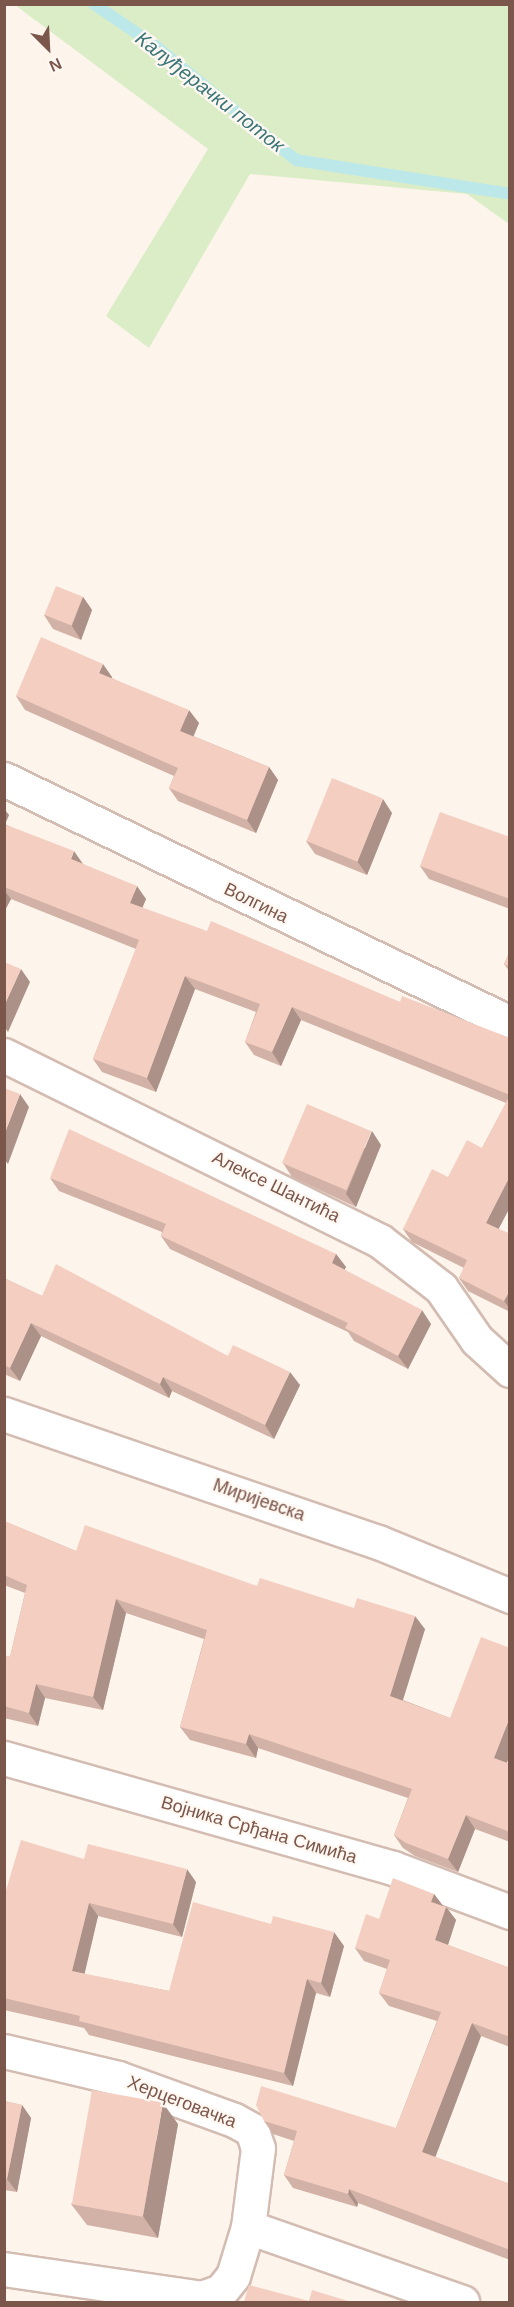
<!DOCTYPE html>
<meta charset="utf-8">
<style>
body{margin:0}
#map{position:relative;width:514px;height:2307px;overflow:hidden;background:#fdf4eb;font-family:Arial,sans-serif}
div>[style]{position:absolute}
.green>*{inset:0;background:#dbedc7}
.stream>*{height:12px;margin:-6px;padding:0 6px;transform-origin:6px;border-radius:6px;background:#bde8e9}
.roads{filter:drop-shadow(2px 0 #d3bcb2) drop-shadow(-2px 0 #d3bcb2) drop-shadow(0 2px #d3bcb2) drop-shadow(0 -2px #d3bcb2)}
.minor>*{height:33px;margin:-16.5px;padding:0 16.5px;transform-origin:16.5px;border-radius:16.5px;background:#fff}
.wall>*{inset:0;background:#d2b2a6}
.shaded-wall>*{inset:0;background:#ab9187}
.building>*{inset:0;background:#f4cfc1;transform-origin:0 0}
span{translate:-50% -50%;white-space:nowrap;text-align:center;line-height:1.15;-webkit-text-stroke:4.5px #fff8f2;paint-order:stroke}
.street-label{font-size:18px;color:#7b564b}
.water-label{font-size:20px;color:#3a7679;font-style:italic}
.frame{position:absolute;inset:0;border:6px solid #7b564b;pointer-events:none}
.north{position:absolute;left:18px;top:18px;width:60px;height:60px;-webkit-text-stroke:4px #fff8f2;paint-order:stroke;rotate:156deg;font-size:16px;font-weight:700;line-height:24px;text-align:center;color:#7b564b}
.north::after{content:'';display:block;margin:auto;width:21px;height:27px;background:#7b564b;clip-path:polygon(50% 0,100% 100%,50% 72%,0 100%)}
</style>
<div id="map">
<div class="green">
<div style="clip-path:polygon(15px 5px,509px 5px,509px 224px,467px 194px,250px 174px,149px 348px,106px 316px,208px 149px)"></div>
</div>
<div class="stream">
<div style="left:94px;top:4px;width:73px;rotate:34.3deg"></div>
<div style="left:154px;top:45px;width:183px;rotate:39deg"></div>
<div style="left:296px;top:160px;width:217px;rotate:9deg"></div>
</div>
<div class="roads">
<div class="minor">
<div style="left:4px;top:779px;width:562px;rotate:25.74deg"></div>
<div style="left:4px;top:1055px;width:419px;rotate:26.3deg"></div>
<div style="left:380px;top:1241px;width:77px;rotate:37.6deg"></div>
<div style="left:441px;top:1288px;width:63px;rotate:55.3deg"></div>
<div style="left:477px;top:1340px;width:45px;rotate:42.3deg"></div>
<div style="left:4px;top:1414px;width:395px;rotate:18.9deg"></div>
<div style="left:378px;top:1542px;width:143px;rotate:22.2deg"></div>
<div style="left:4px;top:1758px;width:404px;rotate:15.8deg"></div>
<div style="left:393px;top:1868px;width:125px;rotate:20.6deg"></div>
<div style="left:4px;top:2051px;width:117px;rotate:13.3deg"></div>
<div style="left:118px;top:2078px;width:123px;rotate:19.9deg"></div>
<div style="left:234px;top:2120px;width:21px;rotate:29deg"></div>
<div style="left:252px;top:2130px;width:19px;rotate:72deg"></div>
<div style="left:258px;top:2148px;width:80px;rotate:97.2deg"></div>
<div style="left:248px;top:2227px;width:51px;rotate:107deg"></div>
<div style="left:233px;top:2276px;width:19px;rotate:129deg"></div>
<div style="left:221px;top:2291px;width:20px;rotate:160deg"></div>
<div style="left:202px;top:2298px;width:200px;rotate:-171.7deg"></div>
<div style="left:248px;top:2227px;width:227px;rotate:19.3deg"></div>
</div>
</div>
<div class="wall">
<div style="clip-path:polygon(83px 597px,92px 610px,81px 640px,53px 629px,44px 615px)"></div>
<div style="clip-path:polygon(112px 677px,112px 678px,199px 723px,193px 736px,269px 767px,278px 780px,256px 833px,178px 801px,169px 788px,174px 776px,25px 710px,16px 696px)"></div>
<div style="clip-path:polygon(4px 809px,9px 815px,5px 824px,83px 864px,146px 899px,142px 908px,400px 1002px,510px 1038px,510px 1207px,498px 1229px,510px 1234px,510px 1312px,468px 1291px,459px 1278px,464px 1268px,412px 1242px,403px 1229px,448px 1177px,482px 1148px,506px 1103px,301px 1020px,281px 1066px,254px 1055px,245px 1042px,256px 1012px,195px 989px,156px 1092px,102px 1072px,93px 1059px,136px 949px,11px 899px,4px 912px)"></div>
<div style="clip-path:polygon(392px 813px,367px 875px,315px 854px,306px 841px)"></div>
<div style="clip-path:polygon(510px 837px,510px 909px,429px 879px,420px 866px)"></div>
<div style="clip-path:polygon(510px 951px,510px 972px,504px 964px)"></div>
<div style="clip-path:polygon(381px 1145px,356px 1207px,292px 1177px,283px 1163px)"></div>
<div style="clip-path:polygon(50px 1178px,336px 1254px,346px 1267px,344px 1270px,431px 1324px,408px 1369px,354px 1341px,348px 1332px,170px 1249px,161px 1236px,162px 1232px,59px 1191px)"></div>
<div style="clip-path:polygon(4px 1278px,42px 1296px,228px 1356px,300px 1385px,274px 1439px,172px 1391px,169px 1398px,41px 1336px,20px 1381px,4px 1374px)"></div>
<div style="clip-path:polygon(4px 1521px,76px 1551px,257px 1586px,425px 1629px,403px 1700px,450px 1718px,510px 1648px,510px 1755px,507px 1763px,510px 1764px,510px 1842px,475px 1829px,458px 1872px,415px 1856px,403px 1848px,394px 1835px,408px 1798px,258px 1748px,256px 1758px,190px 1740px,180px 1727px,204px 1639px,126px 1613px,103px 1710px,45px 1698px,38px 1726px,4px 1718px,4px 1655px,10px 1657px,25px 1593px,4px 1585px)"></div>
<div style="clip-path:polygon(84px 1859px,196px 1882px,182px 1937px,98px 1916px,84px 1974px,169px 1991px,344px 1946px,330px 1997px,316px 1993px,293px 2086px,89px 2035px,84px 2028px,4px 2010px,4px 1897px)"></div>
<div style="clip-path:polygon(434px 1894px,442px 1905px,446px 1907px,456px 1920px,448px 1945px,510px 1968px,510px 2047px,481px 2036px,435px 2157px,510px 2184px,510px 2260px,358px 2203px,357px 2207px,293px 2188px,284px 2175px,294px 2141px,273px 2134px,264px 2121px,396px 2128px,437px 2021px,389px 2006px,379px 1993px,387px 1969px,364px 1961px,355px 1948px,379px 1919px)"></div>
<div style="clip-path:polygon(4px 2101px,22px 2105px,31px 2118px,17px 2192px,4px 2190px)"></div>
<div style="clip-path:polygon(178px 2124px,158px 2238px,87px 2225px,71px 2204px)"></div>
</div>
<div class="shaded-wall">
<div style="clip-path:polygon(83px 597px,92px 610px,81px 640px,72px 626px)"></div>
<div style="clip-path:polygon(103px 664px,112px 677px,108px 686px,99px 673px)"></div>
<div style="clip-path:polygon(189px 710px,199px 723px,190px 745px,180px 731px)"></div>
<div style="clip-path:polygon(269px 767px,278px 780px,256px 833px,247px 820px)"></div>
<div style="clip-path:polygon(383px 799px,392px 813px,367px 875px,357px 861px)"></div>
<div style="clip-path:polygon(4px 809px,9px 815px,4px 826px)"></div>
<div style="clip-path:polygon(74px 851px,83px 864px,71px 859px)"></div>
<div style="clip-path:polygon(137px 886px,146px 899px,139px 916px,130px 903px)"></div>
<div style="clip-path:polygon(4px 890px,11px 899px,4px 912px)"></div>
<div style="clip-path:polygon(21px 969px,30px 982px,8px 1032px,4px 1026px,4px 1006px)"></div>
<div style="clip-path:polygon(185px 976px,195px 989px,156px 1092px,147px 1078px)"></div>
<div style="clip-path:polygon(292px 1007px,301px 1020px,281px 1066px,272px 1052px)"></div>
<div style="clip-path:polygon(20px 1094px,29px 1107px,8px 1164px,4px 1159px,4px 1135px)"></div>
<div style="clip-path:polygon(372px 1131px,381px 1145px,356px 1207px,346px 1194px)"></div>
<div style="clip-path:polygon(510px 1176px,510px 1207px,495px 1236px,486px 1223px)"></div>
<div style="clip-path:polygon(336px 1254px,346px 1267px,341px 1277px,332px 1263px)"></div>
<div style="clip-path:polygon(508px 1294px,510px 1296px,510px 1309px,504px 1301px)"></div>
<div style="clip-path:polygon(422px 1310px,431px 1324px,408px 1369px,398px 1356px)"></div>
<div style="clip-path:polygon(31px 1323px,41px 1336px,20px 1381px,10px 1368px)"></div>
<div style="clip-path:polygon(290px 1372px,300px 1385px,274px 1439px,265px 1425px)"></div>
<div style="clip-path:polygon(163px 1377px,172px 1391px,169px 1398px,160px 1384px)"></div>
<div style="clip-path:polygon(116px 1599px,126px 1613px,103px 1710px,93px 1697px)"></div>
<div style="clip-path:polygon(415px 1616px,425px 1629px,400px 1709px,390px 1696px)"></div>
<div style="clip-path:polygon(36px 1684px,45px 1698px,38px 1726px,29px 1713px)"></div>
<div style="clip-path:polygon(510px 1717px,510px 1755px,503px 1771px,494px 1758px)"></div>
<div style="clip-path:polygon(249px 1734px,258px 1748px,256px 1758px,246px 1744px)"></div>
<div style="clip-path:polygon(466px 1815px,475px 1829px,458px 1872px,448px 1859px)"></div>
<div style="clip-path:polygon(187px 1869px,196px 1882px,182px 1937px,173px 1924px)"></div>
<div style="clip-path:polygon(434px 1894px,444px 1907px,431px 1902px)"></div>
<div style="clip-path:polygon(89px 1903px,98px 1916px,82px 1985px,72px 1971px)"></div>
<div style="clip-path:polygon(446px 1907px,456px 1920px,445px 1954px,435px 1940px)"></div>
<div style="clip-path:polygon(334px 1932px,344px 1946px,330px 1997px,321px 1983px)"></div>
<div style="clip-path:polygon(307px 1979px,316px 1993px,293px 2086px,284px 2073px)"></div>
<div style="clip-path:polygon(472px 2023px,481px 2036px,432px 2166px,422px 2152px)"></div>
<div style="clip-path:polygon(163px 2103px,178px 2124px,158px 2238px,143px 2216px)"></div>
<div style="clip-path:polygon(22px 2105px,31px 2118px,17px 2192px,7px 2179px)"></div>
<div style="clip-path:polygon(349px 2189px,358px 2203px,357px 2207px,348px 2194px)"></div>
</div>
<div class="building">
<div style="left:56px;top:586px;width:29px;height:31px;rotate:22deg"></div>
<div style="clip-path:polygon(41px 637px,103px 664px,99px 673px,189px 710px,180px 731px,269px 767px,247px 820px,169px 788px,178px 768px,16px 696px)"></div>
<div style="left:332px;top:778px;width:55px;height:68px;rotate:22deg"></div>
<div style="clip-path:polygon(440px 812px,510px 837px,510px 899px,420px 866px)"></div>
<div style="clip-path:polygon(4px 824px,74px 851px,71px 859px,137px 886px,130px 903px,207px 931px,211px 921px,400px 1002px,402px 996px,510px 1038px,510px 1095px,292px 1007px,272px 1052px,245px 1042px,260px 1004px,185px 976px,147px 1078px,93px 1059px,139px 940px,4px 887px)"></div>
<div style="clip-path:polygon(510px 951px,510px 967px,504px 964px)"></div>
<div style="clip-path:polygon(4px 962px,21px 969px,4px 1006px)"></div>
<div style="clip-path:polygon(4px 1088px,20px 1094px,4px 1135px)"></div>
<div style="clip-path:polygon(510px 1095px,510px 1176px,486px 1223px,510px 1234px,510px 1295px,508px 1294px,504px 1301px,459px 1278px,467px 1260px,403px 1229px,432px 1169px,448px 1177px,467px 1140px,482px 1148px)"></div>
<div style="left:307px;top:1104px;width:70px;height:64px;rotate:23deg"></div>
<div style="clip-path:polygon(69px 1129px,336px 1254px,332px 1263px,422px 1310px,398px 1356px,345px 1328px,348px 1323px,161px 1236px,166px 1224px,50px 1178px)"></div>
<div style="clip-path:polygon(56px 1264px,228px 1356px,233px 1345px,290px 1372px,265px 1425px,163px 1377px,160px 1384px,31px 1323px,10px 1368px,4px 1365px,4px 1278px,42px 1296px)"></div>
<div style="clip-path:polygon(4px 1521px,76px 1551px,85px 1525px,257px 1586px,260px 1578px,354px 1608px,357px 1598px,415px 1616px,390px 1696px,450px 1718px,481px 1637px,510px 1648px,510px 1717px,494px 1758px,510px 1764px,510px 1832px,466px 1815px,448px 1859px,406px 1843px,394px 1835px,412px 1789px,249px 1734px,246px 1744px,180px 1727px,207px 1630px,116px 1599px,93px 1697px,36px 1684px,29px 1713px,4px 1706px,4px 1655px,10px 1657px,27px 1585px,4px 1575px)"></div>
<div style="clip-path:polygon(21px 1840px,84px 1859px,88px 1844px,187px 1869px,173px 1924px,89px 1903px,72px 1971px,169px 1991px,193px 1902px,271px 1924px,273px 1916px,334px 1932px,321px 1983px,307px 1979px,284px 2073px,79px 2021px,80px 2016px,4px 1998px,4px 1897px)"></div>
<div style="clip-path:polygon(393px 1878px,434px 1894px,431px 1902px,446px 1907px,435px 1940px,510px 1968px,510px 2037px,472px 2023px,422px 2152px,510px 2184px,510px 2250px,349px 2189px,348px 2194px,284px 2175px,297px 2131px,264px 2121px,256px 2105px,261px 2086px,396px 2128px,441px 2012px,379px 1993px,390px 1960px,355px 1948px,366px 1914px,379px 1919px)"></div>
<div style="left:92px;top:2090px;width:72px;height:116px;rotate:10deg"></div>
<div style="clip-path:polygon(4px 2101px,22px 2105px,7px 2179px,4px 2179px)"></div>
<div style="clip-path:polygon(249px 2285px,309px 2301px,312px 2290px,348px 2301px,348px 2302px,244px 2302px)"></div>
</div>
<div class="street-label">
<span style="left:256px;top:903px;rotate:26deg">Волгина</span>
<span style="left:276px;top:1187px;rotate:26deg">Алексе Шантића</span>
<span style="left:259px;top:1500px;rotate:19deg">Миријевска</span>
<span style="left:259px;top:1830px;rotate:16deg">Војника Срђана Симића</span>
<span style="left:182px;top:2102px;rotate:21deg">Херцеговачка</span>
</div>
<div class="water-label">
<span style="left:210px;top:92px;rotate:38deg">Калуђерачки поток</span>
</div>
<div class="frame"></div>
<div class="north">N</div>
</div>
